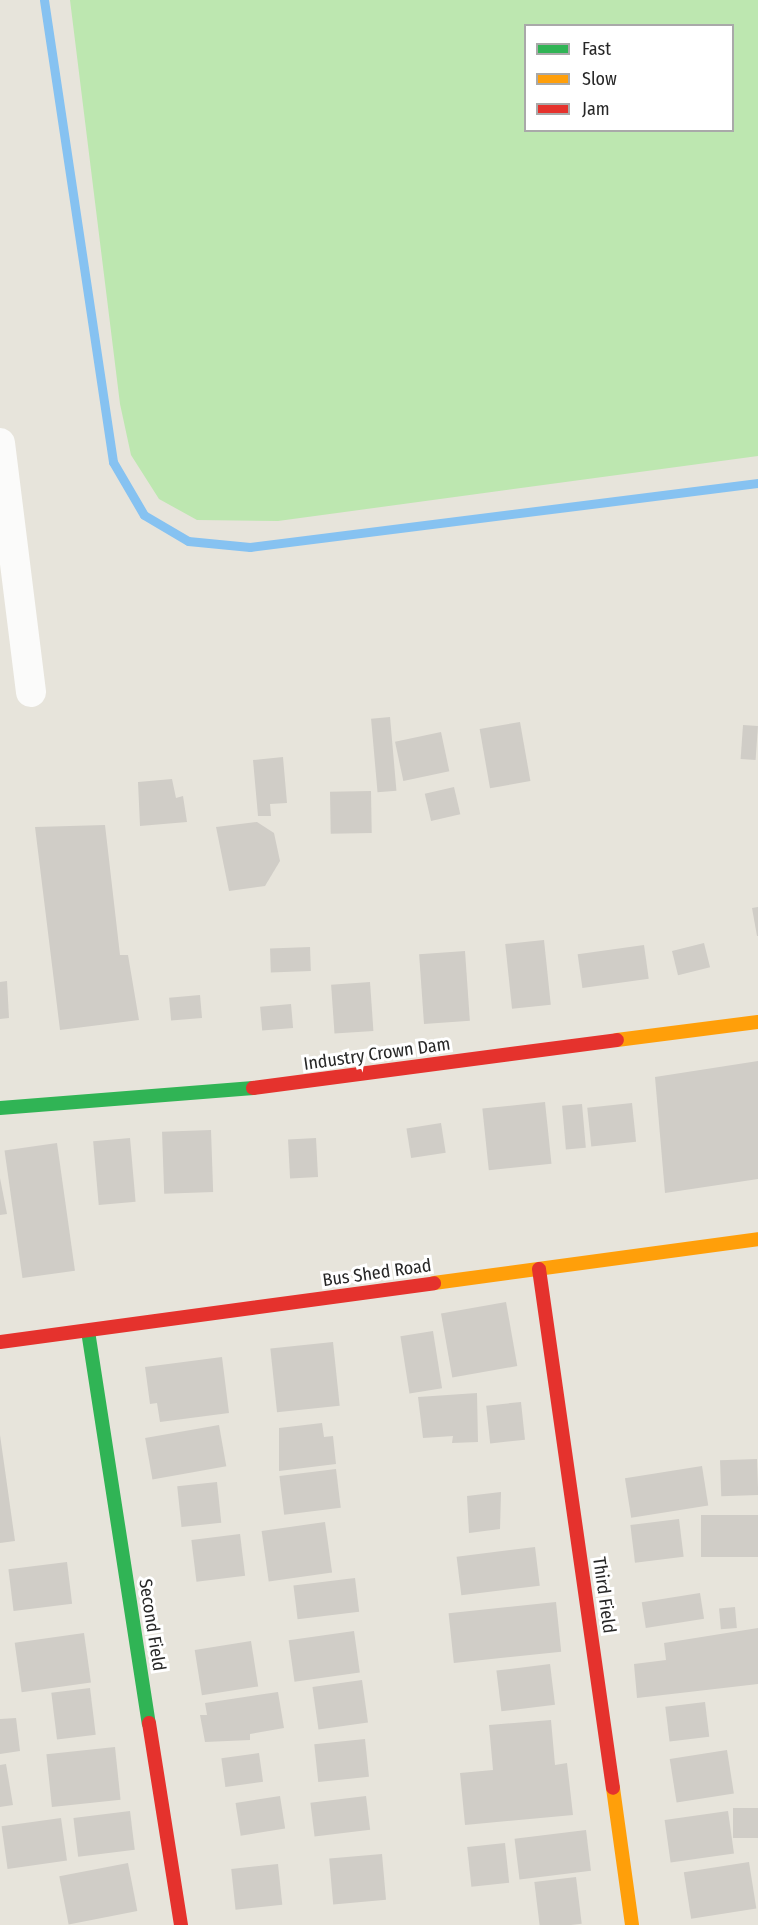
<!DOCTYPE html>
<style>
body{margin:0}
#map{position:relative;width:758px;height:1925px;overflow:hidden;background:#e7e4db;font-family:"Fira Sans Condensed",sans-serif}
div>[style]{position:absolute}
.green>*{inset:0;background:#bde7b0}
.stream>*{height:9px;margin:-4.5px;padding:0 4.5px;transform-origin:4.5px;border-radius:4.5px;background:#86c2f1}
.building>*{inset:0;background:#d0cdc7;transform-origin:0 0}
.street>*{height:30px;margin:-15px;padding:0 15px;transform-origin:15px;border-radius:15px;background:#fbfbfa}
.fast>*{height:14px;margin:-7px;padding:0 7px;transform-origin:7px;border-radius:7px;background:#30b455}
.slow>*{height:14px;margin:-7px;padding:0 7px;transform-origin:7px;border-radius:7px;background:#ff9f0a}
.jam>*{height:14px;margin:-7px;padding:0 7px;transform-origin:7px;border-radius:7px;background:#e5322d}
span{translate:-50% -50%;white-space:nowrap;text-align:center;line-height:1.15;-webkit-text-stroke:6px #fff;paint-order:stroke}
.street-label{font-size:18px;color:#272727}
.legend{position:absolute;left:524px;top:24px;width:210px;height:108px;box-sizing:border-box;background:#fff;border:2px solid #a9a9a9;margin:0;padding:8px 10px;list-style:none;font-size:18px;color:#272727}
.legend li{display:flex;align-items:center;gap:12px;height:30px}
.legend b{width:30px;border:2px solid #a9a9a9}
</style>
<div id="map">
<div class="green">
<div style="clip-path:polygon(evenodd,70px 0,758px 0,758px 456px,278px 521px,197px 520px,159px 499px,131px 455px,120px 404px,70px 0,526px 26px,732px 26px,732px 130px,526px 130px,526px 26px)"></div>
</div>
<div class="stream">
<div style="left:44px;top:0;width:467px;rotate:81.5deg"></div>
<div style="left:113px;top:462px;width:61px;rotate:59.7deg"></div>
<div style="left:144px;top:515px;width:51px;rotate:30.6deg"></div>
<div style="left:188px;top:541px;width:62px;rotate:5.5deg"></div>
<div style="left:250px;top:547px;width:512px;rotate:-7.18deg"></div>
</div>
<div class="building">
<div style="left:390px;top:717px;width:74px;height:19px;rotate:85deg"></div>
<div style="left:520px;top:722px;width:60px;height:41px;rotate:80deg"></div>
<div style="left:743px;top:725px;width:15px;height:34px;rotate:4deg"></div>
<div style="left:441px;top:732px;width:40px;height:47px;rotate:78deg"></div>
<div style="clip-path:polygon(283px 757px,287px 803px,270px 804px,271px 816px,258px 816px,253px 760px)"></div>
<div style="clip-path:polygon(172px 779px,176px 798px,183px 796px,187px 822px,140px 826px,138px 782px)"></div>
<div style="left:454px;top:787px;width:28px;height:30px;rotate:77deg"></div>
<div style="left:371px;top:791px;width:42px;height:41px;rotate:89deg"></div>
<div style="clip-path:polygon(257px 822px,274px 833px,280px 861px,265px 886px,229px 891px,216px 827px)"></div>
<div style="clip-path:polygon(105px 825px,120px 955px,128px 955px,139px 1020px,60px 1030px,35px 827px)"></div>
<div style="clip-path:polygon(758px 907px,758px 936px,757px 936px,752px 908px)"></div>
<div style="left:544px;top:940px;width:65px;height:39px;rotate:84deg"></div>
<div style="left:704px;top:943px;width:25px;height:33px;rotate:76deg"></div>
<div style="left:644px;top:945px;width:34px;height:67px;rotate:82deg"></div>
<div style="left:310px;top:947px;width:24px;height:40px;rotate:88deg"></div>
<div style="left:465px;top:951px;width:70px;height:46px;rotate:86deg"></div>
<div style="clip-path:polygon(7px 981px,9px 1018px,0 1019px,0 982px)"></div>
<div style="left:370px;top:982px;width:49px;height:39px;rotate:86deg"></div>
<div style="left:200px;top:995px;width:23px;height:31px;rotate:85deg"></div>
<div style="left:291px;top:1004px;width:24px;height:31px;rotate:85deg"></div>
<div style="clip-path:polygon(758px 1061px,758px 1179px,665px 1193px,655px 1077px)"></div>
<div style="left:545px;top:1102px;width:62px;height:63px;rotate:84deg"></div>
<div style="left:632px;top:1103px;width:39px;height:45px;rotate:84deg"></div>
<div style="left:582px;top:1104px;width:44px;height:20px;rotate:85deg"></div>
<div style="left:441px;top:1123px;width:30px;height:35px;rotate:81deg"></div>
<div style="left:211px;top:1130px;width:62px;height:49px;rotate:88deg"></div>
<div style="left:130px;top:1138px;width:64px;height:37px;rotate:85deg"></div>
<div style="left:316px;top:1138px;width:39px;height:28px;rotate:87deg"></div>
<div style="left:57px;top:1143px;width:129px;height:53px;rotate:82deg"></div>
<div style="clip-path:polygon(0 1178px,7px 1214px,0 1215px)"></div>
<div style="left:506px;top:1302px;width:65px;height:66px;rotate:80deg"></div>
<div style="left:433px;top:1331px;width:58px;height:33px;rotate:81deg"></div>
<div style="left:333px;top:1342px;width:64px;height:63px;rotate:84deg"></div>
<div style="clip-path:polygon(222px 1357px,229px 1413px,160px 1422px,157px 1403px,150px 1404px,145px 1367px)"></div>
<div style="clip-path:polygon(477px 1393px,478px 1442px,452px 1443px,453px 1436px,423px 1438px,418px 1397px)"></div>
<div style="left:521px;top:1402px;width:38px;height:35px;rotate:84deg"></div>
<div style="clip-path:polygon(322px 1423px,324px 1437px,333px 1436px,336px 1464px,279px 1471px,279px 1428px)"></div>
<div style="left:219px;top:1425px;width:42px;height:75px;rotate:80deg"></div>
<div style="clip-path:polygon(0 1435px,15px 1541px,0 1543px)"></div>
<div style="left:757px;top:1459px;width:36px;height:37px;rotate:88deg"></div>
<div style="left:702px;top:1466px;width:40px;height:78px;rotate:81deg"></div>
<div style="left:336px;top:1469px;width:39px;height:57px;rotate:83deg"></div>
<div style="left:217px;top:1482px;width:41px;height:40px;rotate:84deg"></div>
<div style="clip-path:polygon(501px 1492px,500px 1529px,469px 1533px,467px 1496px)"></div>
<div style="left:758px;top:1515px;width:42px;height:57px;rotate:90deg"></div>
<div style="left:679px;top:1519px;width:38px;height:49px;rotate:83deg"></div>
<div style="left:325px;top:1522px;width:51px;height:64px;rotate:82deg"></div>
<div style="left:240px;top:1534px;width:42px;height:49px;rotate:83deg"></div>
<div style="left:535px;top:1547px;width:39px;height:79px;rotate:83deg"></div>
<div style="left:67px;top:1562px;width:42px;height:59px;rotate:83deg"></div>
<div style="left:355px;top:1578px;width:34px;height:62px;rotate:83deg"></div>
<div style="left:700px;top:1593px;width:26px;height:59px;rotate:81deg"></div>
<div style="left:556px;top:1602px;width:50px;height:108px;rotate:84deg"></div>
<div style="left:735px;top:1607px;width:21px;height:16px;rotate:85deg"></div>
<div style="clip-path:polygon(758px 1628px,758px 1684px,637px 1698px,634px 1664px,666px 1660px,664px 1643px)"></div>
<div style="left:354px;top:1631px;width:42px;height:66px;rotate:82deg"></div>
<div style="left:84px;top:1633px;width:50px;height:70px;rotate:82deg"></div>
<div style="left:251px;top:1641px;width:46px;height:57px;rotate:81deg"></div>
<div style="left:550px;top:1664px;width:41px;height:54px;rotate:83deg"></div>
<div style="left:362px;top:1680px;width:43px;height:50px;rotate:82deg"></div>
<div style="left:90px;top:1688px;width:47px;height:39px;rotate:83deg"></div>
<div style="clip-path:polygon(278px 1692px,284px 1728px,250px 1734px,250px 1740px,205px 1742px,200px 1715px,207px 1715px,205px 1703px)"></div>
<div style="left:705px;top:1702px;width:35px;height:40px;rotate:83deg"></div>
<div style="clip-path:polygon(16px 1718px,20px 1751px,0 1754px,0 1719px)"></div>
<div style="clip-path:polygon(551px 1720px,555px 1765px,567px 1763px,573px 1815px,465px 1825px,460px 1773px,493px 1770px,489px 1725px)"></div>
<div style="left:365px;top:1739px;width:38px;height:51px;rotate:84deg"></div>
<div style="left:115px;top:1747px;width:53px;height:69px;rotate:84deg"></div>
<div style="left:727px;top:1750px;width:44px;height:58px;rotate:81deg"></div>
<div style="left:259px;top:1753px;width:29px;height:38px;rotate:82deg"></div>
<div style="clip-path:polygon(6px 1764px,13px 1805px,0 1807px,0 1765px)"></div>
<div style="left:280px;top:1796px;width:33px;height:45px;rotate:81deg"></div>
<div style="left:366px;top:1796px;width:34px;height:56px;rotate:83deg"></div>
<div style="left:758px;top:1808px;width:30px;height:25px;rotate:90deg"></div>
<div style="left:130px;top:1811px;width:39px;height:57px;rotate:83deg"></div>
<div style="left:728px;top:1811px;width:43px;height:64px;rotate:82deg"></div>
<div style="left:61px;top:1818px;width:43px;height:60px;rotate:82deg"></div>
<div style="left:586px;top:1830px;width:41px;height:72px;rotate:83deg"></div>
<div style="left:505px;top:1843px;width:40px;height:38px;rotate:84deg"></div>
<div style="left:382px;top:1854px;width:46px;height:53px;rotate:85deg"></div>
<div style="left:749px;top:1862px;width:47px;height:66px;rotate:81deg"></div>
<div style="left:128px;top:1863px;width:49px;height:70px;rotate:79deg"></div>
<div style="left:278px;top:1864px;width:41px;height:47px;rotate:84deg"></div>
<div style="left:576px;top:1877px;width:47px;height:42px;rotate:83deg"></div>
</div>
<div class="street">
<div style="left:0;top:443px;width:251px;rotate:82.9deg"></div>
</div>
<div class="fast">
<div style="left:0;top:1108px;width:254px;rotate:-4.5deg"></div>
<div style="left:88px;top:1331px;width:397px;rotate:81.2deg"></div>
</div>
<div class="slow">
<div style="left:617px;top:1040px;width:142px;rotate:-7.3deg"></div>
<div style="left:434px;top:1283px;width:327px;rotate:-7.7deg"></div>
<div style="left:613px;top:1788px;width:138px;rotate:82.1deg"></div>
</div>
<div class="jam">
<div style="left:253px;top:1088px;width:367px;rotate:-7.5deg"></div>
<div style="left:539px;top:1269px;width:524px;rotate:81.89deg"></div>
<div style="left:0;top:1342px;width:438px;rotate:-7.7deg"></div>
<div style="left:149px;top:1723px;width:205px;rotate:81deg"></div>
</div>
<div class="street-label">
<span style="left:377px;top:1054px;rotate:-8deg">Industry Crown Dam</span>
<span style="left:377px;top:1273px;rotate:-8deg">Bus Shed Road</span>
<span style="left:604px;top:1595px;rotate:82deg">Third Field</span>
<span style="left:152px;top:1625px;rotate:81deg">Second Field</span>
</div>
<ul class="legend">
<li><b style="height:8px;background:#30b455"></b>Fast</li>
<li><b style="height:8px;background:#ff9f0a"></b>Slow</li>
<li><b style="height:8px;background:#e5322d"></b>Jam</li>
</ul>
</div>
